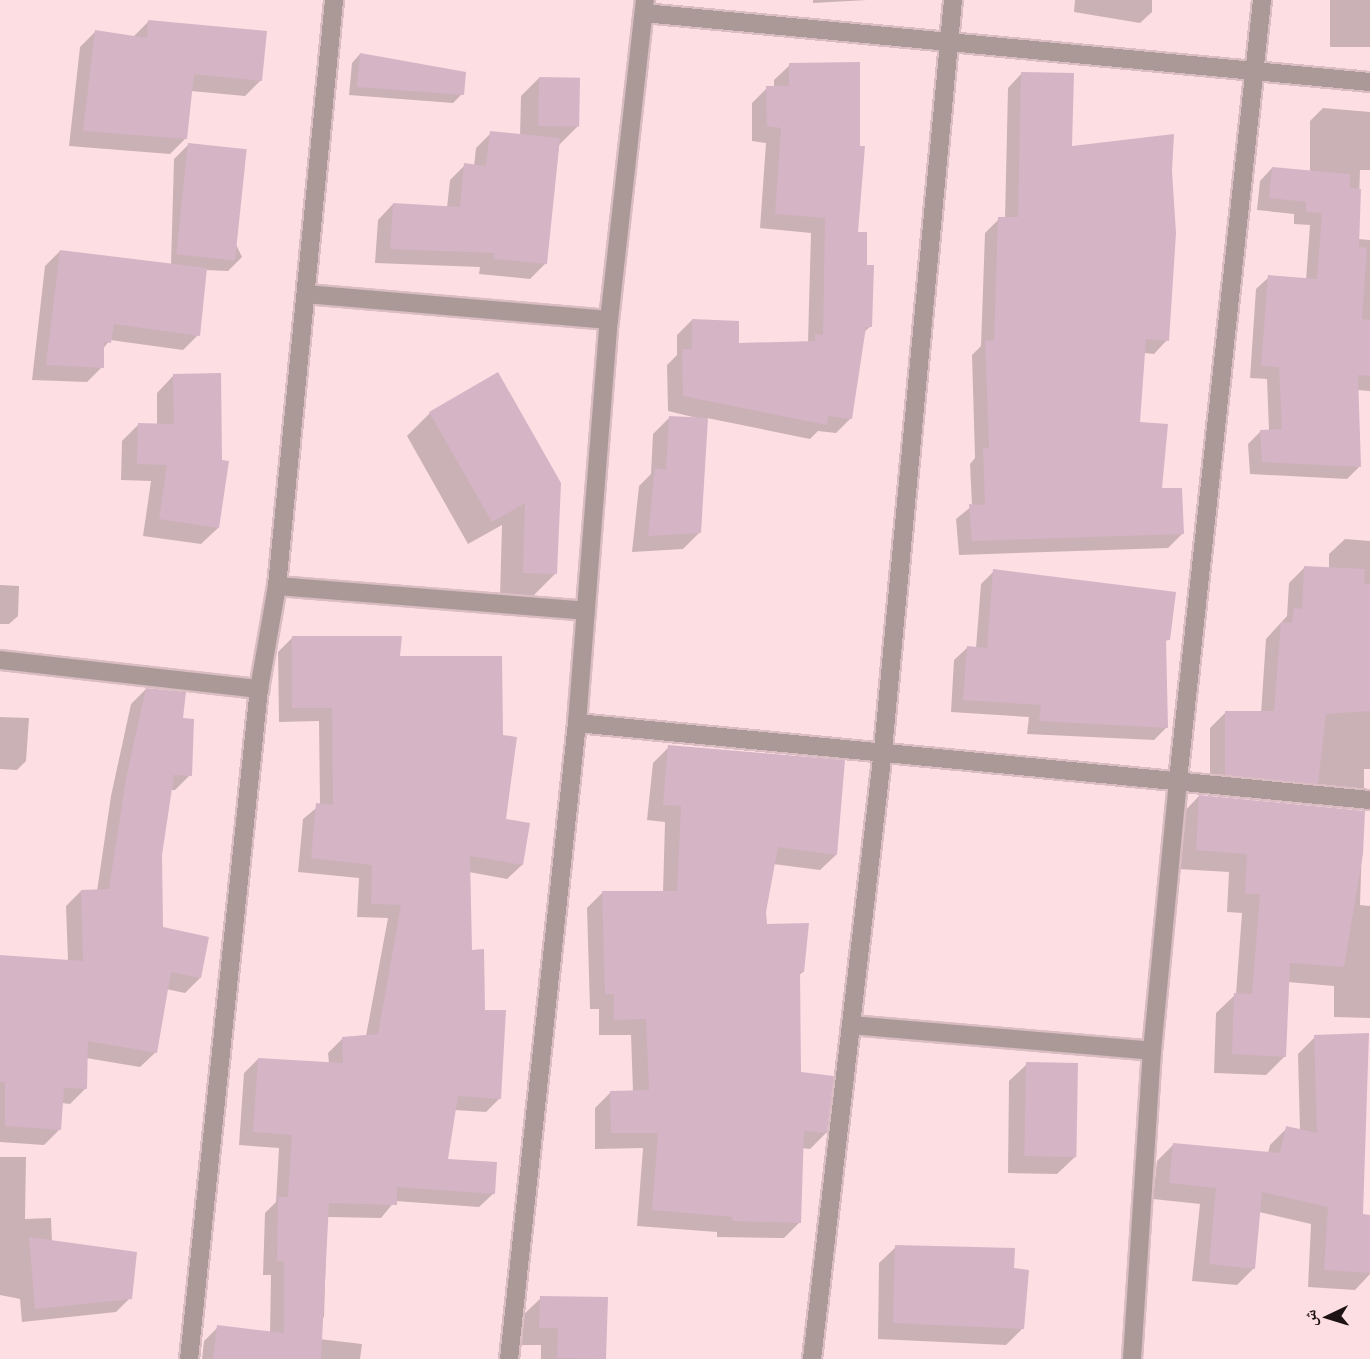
<!DOCTYPE html>
<meta charset="utf-8">
<style>
body{margin:0}
#map{position:relative;width:1370px;height:1359px;overflow:hidden;background:#fddee3;font-family:Ubuntu,"Noto Naskh Arabic",sans-serif}
div>[style]{position:absolute}
.shadow>*{inset:0;background:#0003;transform-origin:0 0}
.building>*{inset:0;background:#d5b4c6;transform-origin:0 0}
.roads{filter:drop-shadow(2px 0 #d9bdc2) drop-shadow(-2px 0 #d9bdc2) drop-shadow(0 2px #d9bdc2) drop-shadow(0 -2px #d9bdc2)}
.street>*{height:18px;margin:-9px;padding:0 9px;transform-origin:9px;border-radius:9px;background:#aa9997}
span{translate:-50% -50%;white-space:nowrap;text-align:center;line-height:1.15;-webkit-text-stroke:6px #fddee3;paint-order:stroke}
.north{position:absolute;left:1298px;top:1287px;width:60px;height:60px;-webkit-text-stroke:4px #fddee3;paint-order:stroke;rotate:266deg;font-size:16px;font-weight:700;line-height:24px;text-align:center;color:#1f1215}
.north::after{content:'';display:block;margin:auto;width:21px;height:27px;background:#1f1215;clip-path:polygon(50% 0,100% 100%,50% 72%,0 100%)}
</style>
<div id="map">
<div class="shadow">
<div style="clip-path:polygon(813px 0,867px 0,813px 3px)"></div>
<div style="clip-path:polygon(1075px 0,1152px 0,1152px 12px,1140px 23px,1074px 12px)"></div>
<div style="left:1330px;top:0;width:40px;height:47px"></div>
<div style="clip-path:polygon(149px 21px,261px 80px,245px 96px,191px 91px,186px 138px,170px 154px,69px 146px,80px 47px,96px 31px,133px 37px)"></div>
<div style="clip-path:polygon(360px 54px,462px 94px,453px 103px,349px 95px,352px 63px)"></div>
<div style="clip-path:polygon(790px 65px,857px 234px,865px 267px,871px 326px,863px 333px,851px 418px,836px 433px,818px 431px,810px 439px,707px 418px,700px 532px,683px 549px,632px 552px,639px 486px,651px 474px,653px 434px,670px 417px,701px 419px,668px 411px,667px 365px,677px 355px,677px 335px,692px 320px,738px 345px,808px 342px,811px 233px,760px 228px,766px 143px,752px 141px,752px 103px,767px 88px,774px 88px,774px 80px)"></div>
<div style="clip-path:polygon(1021px 74px,1071px 147px,1167px 340px,1154px 354px,1144px 353px,1139px 423px,1161px 489px,1182px 534px,1168px 548px,959px 555px,956px 519px,972px 506px,970px 464px,975px 458px,972px 355px,981px 346px,985px 233px,999px 219px,1005px 219px,1008px 88px)"></div>
<div style="clip-path:polygon(539px 78px,577px 127px,559px 145px,546px 263px,530px 279px,479px 274px,480px 267px,375px 263px,378px 220px,393px 204px,447px 208px,450px 180px,465px 165px,474px 166px,476px 148px,491px 133px,520px 136px,521px 96px)"></div>
<div style="clip-path:polygon(1323px 108px,1370px 112px,1370px 170px,1360px 170px,1358px 239px,1370px 240px,1370px 391px,1357px 390px,1360px 466px,1347px 479px,1250px 474px,1248px 444px,1261px 431px,1269px 431px,1267px 379px,1250px 378px,1256px 289px,1269px 277px,1306px 280px,1310px 225px,1294px 224px,1294px 214px,1257px 210px,1260px 181px,1272px 168px,1310px 172px,1310px 121px)"></div>
<div style="clip-path:polygon(188px 145px,242px 257px,228px 271px,205px 270px,198px 335px,183px 350px,110px 340px,102px 350px,102px 367px,87px 382px,32px 380px,45px 266px,60px 251px,171px 265px,174px 159px)"></div>
<div style="clip-path:polygon(498px 374px,555px 574px,532px 597px,500px 596px,502px 525px,468px 544px,407px 436px,430px 413px)"></div>
<div style="clip-path:polygon(173px 376px,218px 528px,201px 544px,143px 536px,151px 481px,121px 480px,122px 441px,139px 424px,157px 425px,157px 393px)"></div>
<div style="clip-path:polygon(1345px 539px,1370px 541px,1370px 769px,1364px 769px,1364px 788px,1348px 803px,1210px 789px,1210px 728px,1226px 712px,1261px 713px,1266px 639px,1287px 616px,1289px 583px,1304px 568px,1329px 569px,1329px 554px)"></div>
<div style="clip-path:polygon(994px 571px,1168px 639px,1165px 643px,1166px 728px,1154px 740px,1027px 734px,1029px 717px,951px 712px,954px 660px,967px 648px,976px 648px,981px 584px)"></div>
<div style="clip-path:polygon(0 585px,19px 586px,18px 616px,9px 624px,0 624px)"></div>
<div style="clip-path:polygon(292px 638px,399px 658px,505px 821px,522px 865px,507px 879px,469px 872px,470px 951px,500px 1098px,486px 1112px,454px 1110px,446px 1160px,494px 1193px,479px 1207px,395px 1201px,381px 1218px,327px 1217px,324px 1317px,319px 1322px,319px 1339px,362px 1344px,360px 1359px,202px 1359px,204px 1341px,218px 1327px,270px 1333px,271px 1275px,263px 1275px,265px 1213px,276px 1202px,279px 1148px,239px 1145px,244px 1073px,258px 1059px,329px 1063px,328px 1053px,342px 1039px,366px 1036px,388px 918px,357px 917px,359px 878px,298px 872px,303px 819px,320px 805px,319px 721px,279px 722px,278px 652px)"></div>
<div style="clip-path:polygon(146px 689px,181px 720px,190px 775px,175px 790px,170px 790px,160px 855px,162px 928px,200px 978px,185px 993px,166px 989px,156px 1052px,140px 1067px,86px 1058px,85px 1089px,70px 1104px,62px 1103px,59px 1130px,44px 1145px,0 1142px,0 956px,68px 961px,66px 906px,81px 891px,97px 891px,111px 796px,131px 704px)"></div>
<div style="clip-path:polygon(0 717px,29px 718px,26px 761px,17px 770px,0 769px)"></div>
<div style="clip-path:polygon(669px 747px,836px 855px,820px 870px,773px 864px,764px 912px,766px 925px,803px 972px,798px 976px,800px 1073px,826px 1133px,810px 1149px,802px 1148px,800px 1222px,784px 1238px,717px 1237px,717px 1232px,637px 1226px,643px 1148px,595px 1149px,595px 1108px,611px 1092px,633px 1092px,631px 1035px,599px 1035px,599px 1009px,590px 1009px,587px 908px,603px 892px,663px 892px,665px 822px,647px 820px,653px 763px)"></div>
<div style="clip-path:polygon(1199px 796px,1363px 812px,1360px 905px,1370px 906px,1370px 1018px,1334px 1017px,1334px 986px,1288px 982px,1285px 1056px,1266px 1075px,1214px 1073px,1216px 1013px,1236px 994px,1242px 913px,1227px 912px,1229px 872px,1178px 869px,1181px 815px)"></div>
<div style="clip-path:polygon(1315px 1037px,1362px 1216px,1370px 1216px,1370px 1274px,1355px 1290px,1308px 1287px,1311px 1224px,1259px 1212px,1254px 1268px,1237px 1285px,1192px 1281px,1200px 1204px,1153px 1199px,1157px 1161px,1174px 1144px,1268px 1153px,1270px 1145px,1287px 1128px,1300px 1131px,1298px 1054px)"></div>
<div style="clip-path:polygon(1027px 1064px,1075px 1157px,1057px 1174px,1008px 1173px,1009px 1081px)"></div>
<div style="clip-path:polygon(0 1157px,26px 1157px,25px 1219px,51px 1218px,52px 1242px,130px 1298px,116px 1312px,22px 1322px,20px 1299px,0 1295px)"></div>
<div style="clip-path:polygon(896px 1247px,1012px 1270px,1023px 1328px,1006px 1345px,878px 1339px,879px 1263px)"></div>
<div style="clip-path:polygon(541px 1298px,605px 1359px,541px 1359px,541px 1345px,522px 1345px,523px 1315px)"></div>
</div>
<div class="building">
<div style="clip-path:polygon(148px 20px,267px 31px,262px 81px,194px 74px,187px 139px,83px 131px,95px 30px,147px 38px)"></div>
<div style="clip-path:polygon(360px 53px,466px 72px,464px 95px,357px 87px)"></div>
<div style="clip-path:polygon(860px 62px,860px 146px,865px 146px,858px 232px,867px 232px,867px 265px,874px 265px,872px 327px,866px 327px,852px 419px,828px 416px,827px 425px,683px 396px,682px 349px,692px 349px,692px 319px,739px 321px,739px 343px,815px 341px,815px 334px,823px 335px,825px 218px,775px 214px,781px 128px,767px 126px,766px 86px,789px 86px,789px 63px)"></div>
<div style="clip-path:polygon(1021px 72px,1074px 73px,1072px 146px,1174px 134px,1172px 171px,1176px 233px,1169px 341px,1146px 339px,1140px 422px,1168px 424px,1162px 488px,1182px 488px,1184px 534px,972px 541px,969px 504px,985px 505px,983px 448px,989px 448px,985px 340px,994px 341px,998px 217px,1018px 217px)"></div>
<div style="left:539px;top:77px;width:41px;height:49px;rotate:1deg"></div>
<div style="clip-path:polygon(490px 131px,560px 138px,547px 264px,494px 259px,494px 253px,390px 249px,393px 203px,460px 207px,464px 163px,486px 166px)"></div>
<div style="left:188px;top:143px;width:59px;height:112px;rotate:6deg"></div>
<div style="clip-path:polygon(1272px 167px,1350px 174px,1350px 188px,1361px 189px,1359px 247px,1367px 248px,1362px 319px,1370px 320px,1370px 376px,1358px 375px,1361px 467px,1262px 462px,1260px 430px,1282px 429px,1279px 367px,1261px 366px,1268px 275px,1317px 279px,1322px 213px,1306px 212px,1306px 202px,1269px 198px)"></div>
<div style="clip-path:polygon(60px 250px,207px 268px,200px 336px,114px 324px,111px 343px,104px 342px,104px 368px,46px 365px)"></div>
<div style="clip-path:polygon(498px 372px,561px 483px,557px 574px,523px 573px,525px 503px,492px 522px,429px 412px)"></div>
<div style="clip-path:polygon(221px 373px,222px 460px,229px 461px,219px 528px,159px 519px,167px 465px,137px 464px,138px 423px,174px 424px,173px 374px)"></div>
<div style="clip-path:polygon(669px 416px,708px 418px,701px 533px,648px 536px,655px 468px,666px 470px)"></div>
<div style="clip-path:polygon(1304px 566px,1365px 569px,1364px 584px,1370px 584px,1370px 711px,1326px 714px,1318px 784px,1225px 775px,1225px 711px,1274px 711px,1281px 622px,1292px 623px,1294px 608px,1302px 609px)"></div>
<div style="clip-path:polygon(993px 569px,1176px 592px,1170px 640px,1166px 640px,1168px 728px,1039px 721px,1041px 705px,963px 700px,967px 646px,987px 648px)"></div>
<div style="clip-path:polygon(292px 636px,402px 636px,400px 656px,502px 656px,503px 735px,517px 737px,506px 819px,530px 823px,523px 865px,470px 856px,472px 950px,484px 949px,485px 1010px,506px 1010px,501px 1099px,458px 1096px,448px 1159px,497px 1162px,495px 1194px,397px 1187px,397px 1205px,329px 1203px,321px 1359px,213px 1359px,217px 1325px,284px 1333px,284px 1261px,277px 1261px,278px 1197px,288px 1197px,292px 1135px,253px 1132px,258px 1058px,343px 1063px,342px 1037px,378px 1034px,401px 905px,371px 904px,372px 865px,311px 858px,316px 803px,333px 805px,332px 708px,292px 708px)"></div>
<div style="clip-path:polygon(146px 688px,186px 692px,183px 718px,194px 719px,192px 776px,174px 775px,162px 855px,163px 927px,209px 937px,201px 978px,171px 972px,157px 1053px,88px 1041px,87px 1089px,64px 1088px,61px 1130px,5px 1126px,5px 1082px,0 1082px,0 955px,83px 961px,81px 890px,109px 889px,126px 779px)"></div>
<div style="clip-path:polygon(668px 745px,845px 760px,837px 855px,778px 847px,766px 912px,767px 924px,809px 923px,804px 972px,800px 972px,801px 1072px,834px 1076px,827px 1133px,804px 1131px,801px 1223px,732px 1221px,733px 1217px,652px 1210px,658px 1133px,611px 1133px,610px 1091px,649px 1090px,646px 1019px,614px 1020px,614px 994px,605px 994px,602px 891px,677px 891px,681px 806px,663px 805px)"></div>
<div style="clip-path:polygon(1199px 795px,1365px 811px,1363px 854px,1344px 967px,1290px 963px,1286px 1057px,1232px 1054px,1234px 993px,1252px 994px,1260px 894px,1245px 894px,1247px 854px,1196px 850px)"></div>
<div style="clip-path:polygon(1369px 1033px,1363px 1214px,1370px 1215px,1370px 1273px,1324px 1270px,1328px 1207px,1262px 1192px,1255px 1269px,1209px 1264px,1216px 1188px,1169px 1183px,1173px 1143px,1280px 1153px,1286px 1126px,1317px 1133px,1314px 1035px)"></div>
<div style="left:1026px;top:1062px;width:52px;height:94px;rotate:1deg"></div>
<div style="clip-path:polygon(29px 1237px,137px 1252px,132px 1299px,35px 1309px)"></div>
<div style="clip-path:polygon(895px 1245px,1015px 1248px,1014px 1268px,1029px 1270px,1024px 1329px,893px 1323px)"></div>
<div style="clip-path:polygon(540px 1296px,608px 1297px,606px 1359px,557px 1358px,558px 1328px,539px 1328px)"></div>
</div>
<div class="roads">
<div class="street">
<div style="left:644px;top:13px;width:729px;rotate:5.43deg"></div>
<div style="left:306px;top:294px;width:304px;rotate:4.9deg"></div>
<div style="left:277px;top:586px;width:310px;rotate:4.6deg"></div>
<div style="left:0;top:660px;width:261px;rotate:6.4deg"></div>
<div style="left:577px;top:723px;width:797px;rotate:5.55deg"></div>
<div style="left:851px;top:1025px;width:302px;rotate:4.9deg"></div>
<div style="left:189px;top:1359px;width:674px;rotate:-84.04deg"></div>
<div style="left:259px;top:689px;width:105px;rotate:-80.1deg"></div>
<div style="left:277px;top:586px;width:589px;rotate:-84.44deg"></div>
<div style="left:509px;top:1359px;width:640px;rotate:-83.9deg"></div>
<div style="left:577px;top:723px;width:404px;rotate:-85.5deg"></div>
<div style="left:609px;top:320px;width:322px;rotate:-83.6deg"></div>
<div style="left:812px;top:1359px;width:613px;rotate:-83.35deg"></div>
<div style="left:883px;top:750px;width:753px;rotate:-84.67deg"></div>
<div style="left:1132px;top:1359px;width:309px;rotate:-86.3deg"></div>
<div style="left:1152px;top:1051px;width:272px;rotate:-84.5deg"></div>
<div style="left:1178px;top:780px;width:785px;rotate:-83.85deg"></div>
</div>
</div>
<div class="north">ش</div>
</div>
